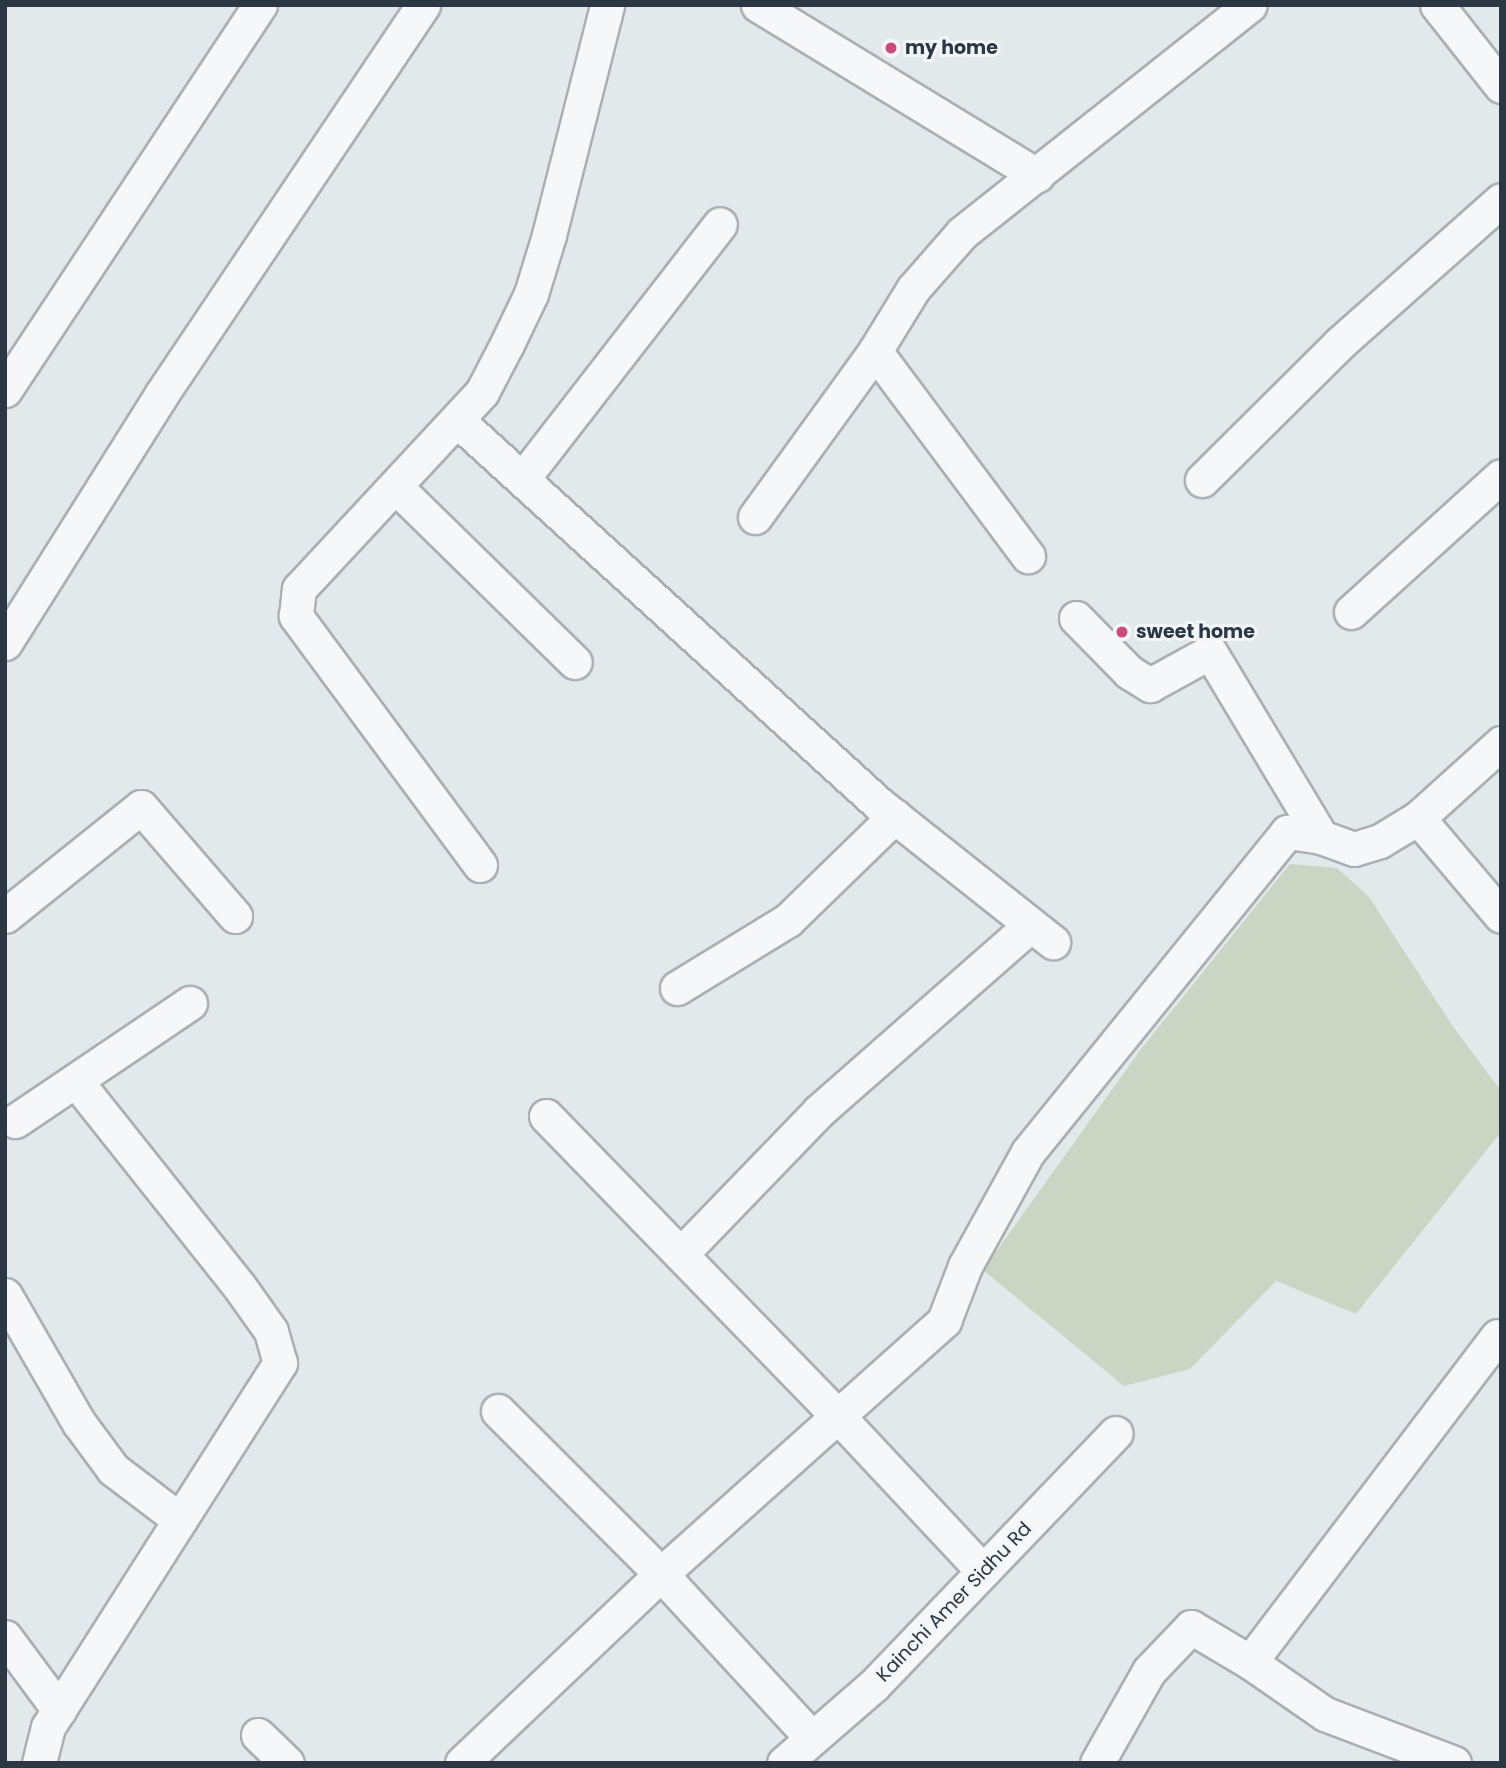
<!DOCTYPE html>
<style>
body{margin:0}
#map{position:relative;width:1506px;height:1768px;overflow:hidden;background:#e3e8eb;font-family:Poppins,sans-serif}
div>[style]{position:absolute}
.green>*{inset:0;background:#ccd4c4}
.roads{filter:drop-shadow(2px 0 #a8b0b5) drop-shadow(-2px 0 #a8b0b5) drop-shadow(0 2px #a8b0b5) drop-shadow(0 -2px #a8b0b5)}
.minor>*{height:33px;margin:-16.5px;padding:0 16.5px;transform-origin:16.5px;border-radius:16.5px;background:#f6f7f9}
.dots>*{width:19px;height:19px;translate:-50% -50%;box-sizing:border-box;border:4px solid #f3f6f8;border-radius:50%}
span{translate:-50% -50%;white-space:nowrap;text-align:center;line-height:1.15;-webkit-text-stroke:6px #f3f6f8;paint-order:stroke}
.poi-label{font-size:19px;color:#2b3843;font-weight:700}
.left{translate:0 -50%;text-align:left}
.street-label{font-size:19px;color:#2b3843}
.frame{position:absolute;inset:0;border:7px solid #2b3843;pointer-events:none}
</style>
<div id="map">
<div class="green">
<div style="clip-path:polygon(1290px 864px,1337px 868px,1369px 897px,1452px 1025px,1501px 1091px,1501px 1132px,1356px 1314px,1276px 1281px,1190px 1369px,1124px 1386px,983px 1270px,1141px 1049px)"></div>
</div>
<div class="roads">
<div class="minor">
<div style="left:758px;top:5px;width:327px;rotate:31.4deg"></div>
<div style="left:1437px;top:5px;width:103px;rotate:51.7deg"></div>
<div style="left:875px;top:351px;width:256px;rotate:53.3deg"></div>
<div style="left:5px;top:390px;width:462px;rotate:-56.5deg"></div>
<div style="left:457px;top:420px;width:572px;rotate:42.31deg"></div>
<div style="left:880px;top:805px;width:221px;rotate:38.4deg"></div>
<div style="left:523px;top:478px;width:321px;rotate:-52.2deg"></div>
<div style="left:1202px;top:480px;width:194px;rotate:-44.8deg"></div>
<div style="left:1340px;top:343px;width:215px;rotate:-41.6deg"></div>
<div style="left:396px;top:487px;width:250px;rotate:44.4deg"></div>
<div style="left:755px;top:517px;width:205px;rotate:-54.1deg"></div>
<div style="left:875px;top:351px;width:73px;rotate:-58.5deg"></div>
<div style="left:913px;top:289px;width:74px;rotate:-48.8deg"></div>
<div style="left:962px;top:233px;width:367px;rotate:-38.4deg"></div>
<div style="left:1351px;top:612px;width:202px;rotate:-42.2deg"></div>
<div style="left:1076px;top:618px;width:76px;rotate:45.5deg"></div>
<div style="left:1129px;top:672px;width:25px;rotate:32deg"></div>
<div style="left:1150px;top:685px;width:68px;rotate:-28.8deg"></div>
<div style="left:1210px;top:652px;width:216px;rotate:59deg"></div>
<div style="left:5px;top:643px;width:293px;rotate:-57.8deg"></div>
<div style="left:161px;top:395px;width:470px;rotate:-56.1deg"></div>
<div style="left:1418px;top:818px;width:128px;rotate:49.7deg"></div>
<div style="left:480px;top:865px;width:310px;rotate:-126.5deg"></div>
<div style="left:296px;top:616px;width:27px;rotate:-84deg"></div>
<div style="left:299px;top:589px;width:269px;rotate:-47.1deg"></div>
<div style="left:482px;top:392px;width:54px;rotate:-62.5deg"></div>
<div style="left:507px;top:344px;width:55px;rotate:-64.4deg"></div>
<div style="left:531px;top:294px;width:62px;rotate:-73deg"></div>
<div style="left:549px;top:235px;width:237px;rotate:-75.8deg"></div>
<div style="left:5px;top:916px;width:174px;rotate:-38.7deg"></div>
<div style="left:141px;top:807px;width:144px;rotate:49.2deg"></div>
<div style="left:677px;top:988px;width:130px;rotate:-31.5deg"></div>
<div style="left:788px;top:920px;width:149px;rotate:-44.2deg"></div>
<div style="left:546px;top:1116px;width:416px;rotate:45.8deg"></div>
<div style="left:836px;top:1414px;width:215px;rotate:46.9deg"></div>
<div style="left:15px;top:1121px;width:211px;rotate:-34deg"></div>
<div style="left:681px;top:1254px;width:199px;rotate:-46deg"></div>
<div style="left:819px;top:1111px;width:282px;rotate:-41.3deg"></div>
<div style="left:5px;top:1295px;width:148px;rotate:60deg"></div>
<div style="left:79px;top:1423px;width:57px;rotate:53.5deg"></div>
<div style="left:113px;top:1469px;width:84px;rotate:37.3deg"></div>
<div style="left:498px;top:1411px;width:231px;rotate:45deg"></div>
<div style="left:661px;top:1574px;width:223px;rotate:47.4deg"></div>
<div style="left:5px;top:1637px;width:91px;rotate:53.5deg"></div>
<div style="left:258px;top:1735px;width:40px;rotate:44deg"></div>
<div style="left:39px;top:1763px;width:37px;rotate:-76deg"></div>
<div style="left:48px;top:1727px;width:432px;rotate:-57.5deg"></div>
<div style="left:280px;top:1363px;width:33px;rotate:-106deg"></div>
<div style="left:271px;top:1331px;width:55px;rotate:-125.4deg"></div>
<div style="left:239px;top:1286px;width:260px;rotate:-128.5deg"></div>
<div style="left:462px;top:1763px;width:274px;rotate:-43.5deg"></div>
<div style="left:661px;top:1574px;width:380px;rotate:-41.8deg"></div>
<div style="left:944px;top:1321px;width:59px;rotate:-69.1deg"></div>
<div style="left:965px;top:1266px;width:130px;rotate:-61.1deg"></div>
<div style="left:1028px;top:1152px;width:412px;rotate:-51deg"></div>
<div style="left:1287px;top:832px;width:34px;rotate:8deg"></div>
<div style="left:1321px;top:837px;width:35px;rotate:20deg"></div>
<div style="left:1354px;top:849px;width:27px;rotate:-17deg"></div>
<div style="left:1380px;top:841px;width:44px;rotate:-31.2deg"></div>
<div style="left:1418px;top:818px;width:112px;rotate:-42.1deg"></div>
<div style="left:784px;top:1763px;width:119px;rotate:-40.9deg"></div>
<div style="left:874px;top:1685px;width:349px;rotate:-46.2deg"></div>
<div style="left:1097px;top:1763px;width:106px;rotate:-60.5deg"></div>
<div style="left:1149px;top:1671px;width:61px;rotate:-46.3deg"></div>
<div style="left:1191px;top:1627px;width:69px;rotate:30.7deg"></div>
<div style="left:1454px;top:1763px;width:138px;rotate:-159.2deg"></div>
<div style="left:1325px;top:1714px;width:91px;rotate:-145.3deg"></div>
<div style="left:1250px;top:1662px;width:409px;rotate:-52.8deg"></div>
</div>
</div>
<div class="dots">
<div style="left:891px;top:48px;background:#cb4c79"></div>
<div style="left:1122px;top:632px;background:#cb4c79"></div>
</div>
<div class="poi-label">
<span class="left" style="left:905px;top:48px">my home</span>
<span class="left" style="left:1136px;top:632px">sweet home</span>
</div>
<div class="street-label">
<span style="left:954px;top:1602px;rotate:-46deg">Kainchi Amer Sidhu Rd</span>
</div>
<div class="frame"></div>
</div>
